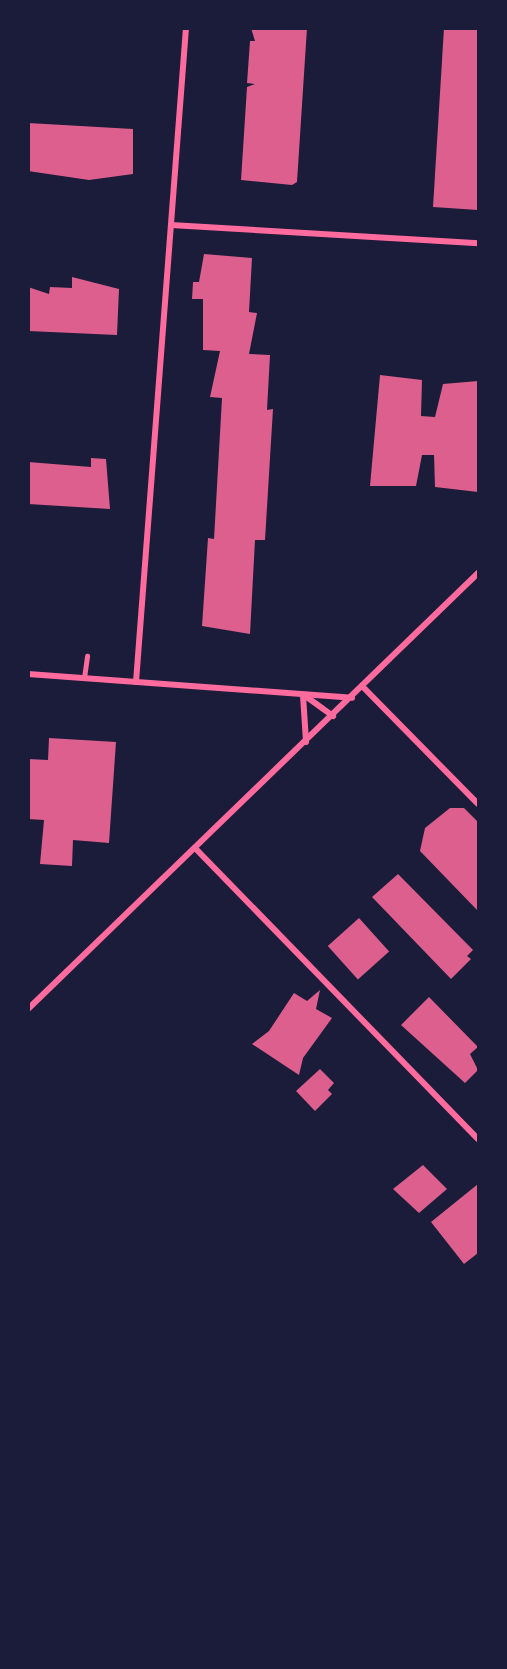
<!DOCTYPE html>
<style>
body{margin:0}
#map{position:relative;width:507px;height:1669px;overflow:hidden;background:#1b1b3a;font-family:Arial,sans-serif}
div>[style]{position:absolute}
.building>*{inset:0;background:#dd5f8e;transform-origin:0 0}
.service>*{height:4.5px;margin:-2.25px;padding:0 2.25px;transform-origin:2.25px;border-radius:2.25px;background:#ff6b9d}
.minor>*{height:6px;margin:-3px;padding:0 3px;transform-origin:3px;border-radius:3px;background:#ff6b9d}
span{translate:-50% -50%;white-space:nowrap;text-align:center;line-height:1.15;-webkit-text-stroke:6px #1b1b3a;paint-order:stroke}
.frame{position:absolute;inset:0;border:30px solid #1b1b3a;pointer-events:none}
</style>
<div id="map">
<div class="building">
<div style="clip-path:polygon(251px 28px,307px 28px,297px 182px,292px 185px,241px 180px,247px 87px,255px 84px,247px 83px,250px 41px,255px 41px)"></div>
<div style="clip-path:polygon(444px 28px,478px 28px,478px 210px,433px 207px)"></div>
<div style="clip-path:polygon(28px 123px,133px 129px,133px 174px,89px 180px,28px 171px)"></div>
<div style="clip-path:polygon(204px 254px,252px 258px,249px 312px,257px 313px,249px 354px,270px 355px,267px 410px,273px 409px,265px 540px,255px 540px,250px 634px,202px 626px,208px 538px,214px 539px,222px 398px,210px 397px,220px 351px,203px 350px,203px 299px,192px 299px,193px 282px,199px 282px)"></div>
<div style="clip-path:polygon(72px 277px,119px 289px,117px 335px,28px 331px,28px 287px,49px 294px,50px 287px,72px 288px)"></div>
<div style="clip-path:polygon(380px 375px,422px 380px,421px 416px,435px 417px,443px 384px,478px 381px,478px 492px,435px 487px,434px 455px,422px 455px,416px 486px,370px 486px)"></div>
<div style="clip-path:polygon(91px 458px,106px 459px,110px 509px,28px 504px,28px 462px,91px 467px)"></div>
<div style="clip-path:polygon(49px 738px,116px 742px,109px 843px,73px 840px,72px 866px,40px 864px,44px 820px,28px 819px,28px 759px,48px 760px)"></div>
<div style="clip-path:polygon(450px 808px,464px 808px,478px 822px,478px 911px,420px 851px,425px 828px)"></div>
<div style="clip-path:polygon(398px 874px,473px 950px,467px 956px,471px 959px,451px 979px,372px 897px)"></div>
<div style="left:359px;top:918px;width:45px;height:42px;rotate:48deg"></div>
<div style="clip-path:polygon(320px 990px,316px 1009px,332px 1018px,303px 1058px,299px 1075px,252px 1044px,269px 1031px,294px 993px,307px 1001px)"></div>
<div style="clip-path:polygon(429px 997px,478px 1047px,470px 1054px,478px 1070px,465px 1083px,401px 1025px)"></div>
<div style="clip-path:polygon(320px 1069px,334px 1083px,328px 1090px,332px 1094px,315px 1111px,296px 1091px)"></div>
<div style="clip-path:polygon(423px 1165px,447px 1189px,419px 1213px,393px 1189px)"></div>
<div style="clip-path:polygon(478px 1184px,478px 1253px,464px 1264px,431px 1222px)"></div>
</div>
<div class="service">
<div style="left:84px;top:678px;width:22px;rotate:-82deg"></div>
</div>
<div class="minor">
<div style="left:171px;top:225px;width:308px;rotate:3.4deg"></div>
<div style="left:28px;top:674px;width:325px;rotate:4.2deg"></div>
<div style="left:136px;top:682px;width:656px;rotate:-85.63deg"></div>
<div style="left:363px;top:687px;width:164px;rotate:45.5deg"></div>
<div style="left:303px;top:695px;width:47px;rotate:86.3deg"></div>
<div style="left:304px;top:695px;width:36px;rotate:36deg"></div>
<div style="left:195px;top:848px;width:406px;rotate:45.8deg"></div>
<div style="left:28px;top:1009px;width:627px;rotate:-44.09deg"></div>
</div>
<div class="frame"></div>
</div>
